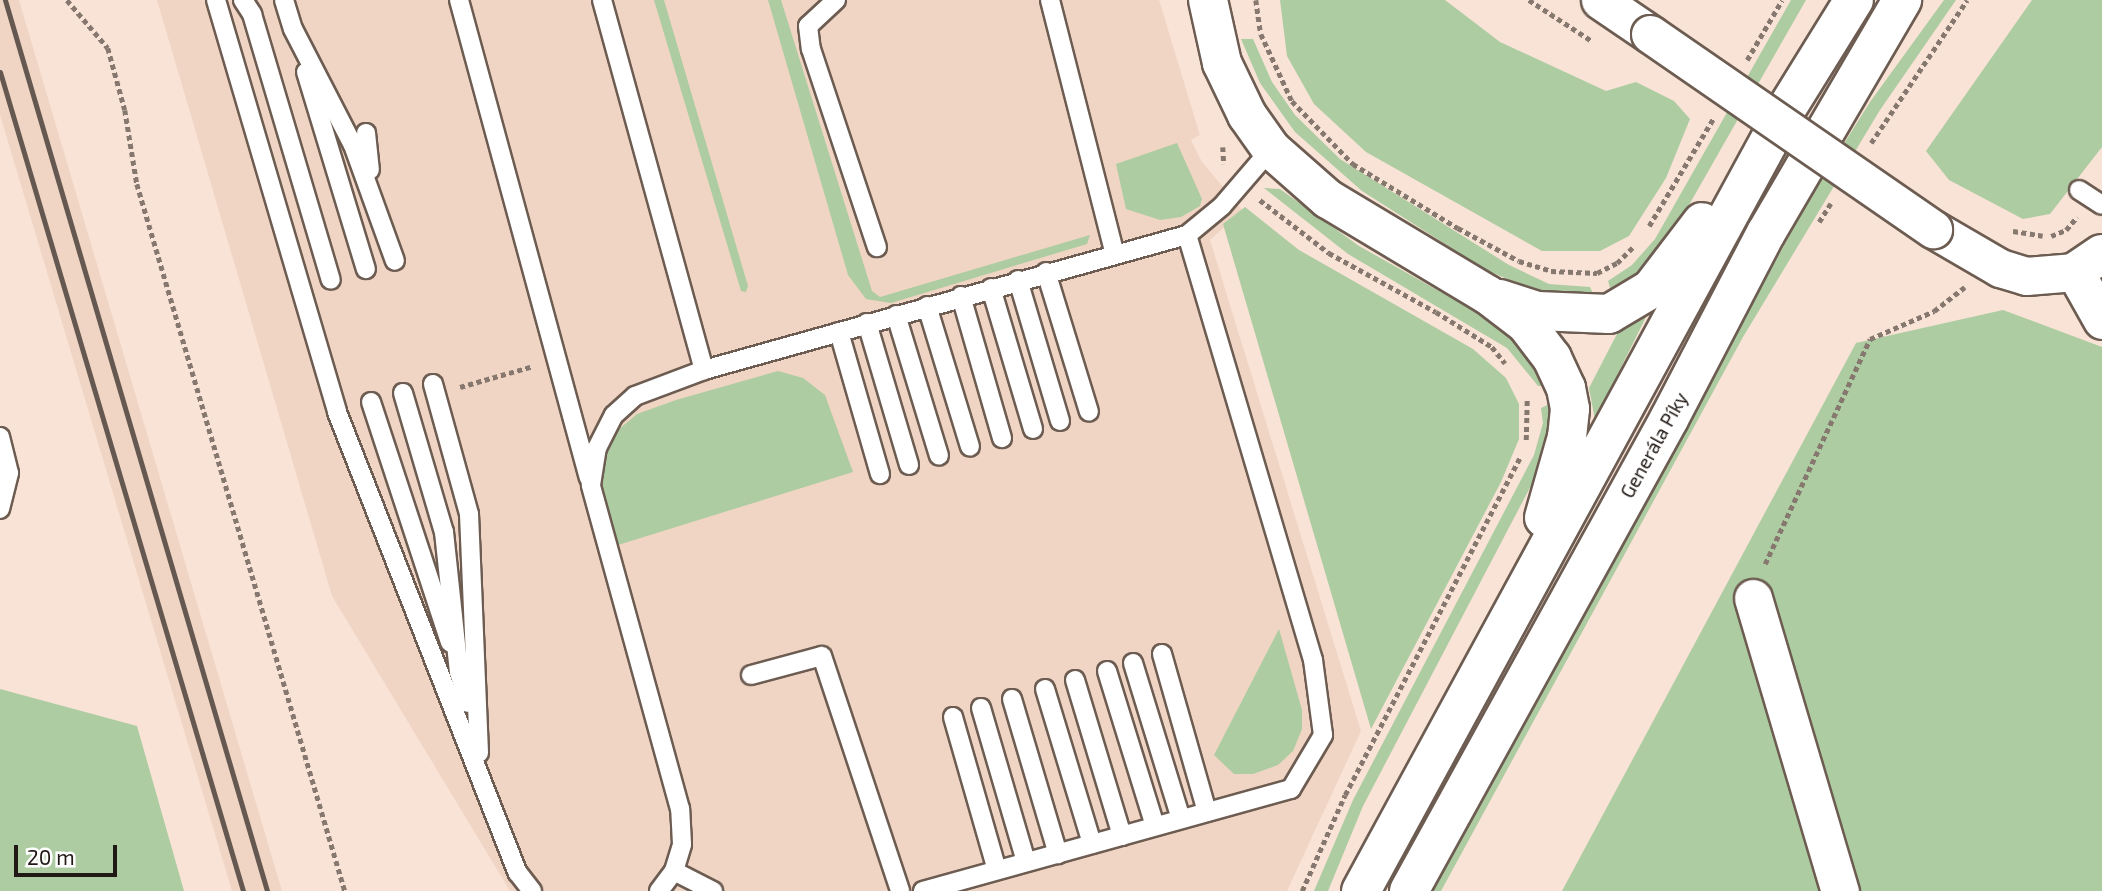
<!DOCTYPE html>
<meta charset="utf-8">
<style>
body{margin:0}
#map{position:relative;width:2102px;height:891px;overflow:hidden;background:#f8e3d6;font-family:"Exo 2",sans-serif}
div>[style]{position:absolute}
.built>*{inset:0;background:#f0d5c4}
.green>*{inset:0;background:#adcca1}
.path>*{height:4.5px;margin-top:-2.25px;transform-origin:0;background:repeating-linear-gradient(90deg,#86786f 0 5px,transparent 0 8.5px)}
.roads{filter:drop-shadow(2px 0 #6d5c51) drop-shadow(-2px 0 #6d5c51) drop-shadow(0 2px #6d5c51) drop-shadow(0 -2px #6d5c51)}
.lane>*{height:18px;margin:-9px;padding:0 9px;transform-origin:9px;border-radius:9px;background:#fff}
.street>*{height:37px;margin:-18.5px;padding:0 18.5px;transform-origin:18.5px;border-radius:18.5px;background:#fff}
.highway>*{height:38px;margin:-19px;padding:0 19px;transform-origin:19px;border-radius:19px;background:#fff}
.rail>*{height:5px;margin:-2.5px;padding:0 2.5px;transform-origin:2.5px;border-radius:2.5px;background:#645851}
.bridges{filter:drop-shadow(2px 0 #6d5c51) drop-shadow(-2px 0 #6d5c51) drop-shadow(0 2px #6d5c51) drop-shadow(0 -2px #6d5c51)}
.street-bridge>*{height:37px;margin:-18.5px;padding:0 18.5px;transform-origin:18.5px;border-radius:18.5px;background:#fff}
span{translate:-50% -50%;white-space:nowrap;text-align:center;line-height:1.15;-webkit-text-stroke:5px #fff;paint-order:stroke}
.street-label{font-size:19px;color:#211915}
.scale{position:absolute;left:14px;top:845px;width:103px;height:32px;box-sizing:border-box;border:4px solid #211915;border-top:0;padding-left:9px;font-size:21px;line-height:24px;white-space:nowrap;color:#211915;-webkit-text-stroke:5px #fff;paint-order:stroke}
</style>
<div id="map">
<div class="built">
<div style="clip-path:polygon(0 0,19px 0,282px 891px,232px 891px,0 115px)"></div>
<div style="clip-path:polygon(157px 0,1159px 0,1200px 135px,1191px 140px,1202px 162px,1243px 211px,1210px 240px,1361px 731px,1287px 891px,510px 891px,332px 596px)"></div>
</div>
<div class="green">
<div style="clip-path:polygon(654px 0,664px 0,748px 286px,746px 292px,741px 291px)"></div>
<div style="clip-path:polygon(768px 0,781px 0,872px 291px,880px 297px,1090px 235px,1087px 244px,891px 303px,866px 299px,848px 275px)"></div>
<div style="clip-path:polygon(1280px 0,1445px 0,1500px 42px,1606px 91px,1636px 82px,1674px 101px,1690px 119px,1666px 178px,1629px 236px,1600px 251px,1542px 251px,1366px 152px,1314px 104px,1287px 56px)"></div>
<div style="clip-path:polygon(1791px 0,1806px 0,1669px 240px,1647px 267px,1611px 291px,1608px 281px,1632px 265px,1655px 239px)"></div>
<div style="clip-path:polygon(1944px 0,1956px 0,1880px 110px,1743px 337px,1441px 891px,1431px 891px,1810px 198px,1870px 102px)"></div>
<div style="clip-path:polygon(2032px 0,2102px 0,2102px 147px,2050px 214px,2023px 219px,1949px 180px,1926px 151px)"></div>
<div style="clip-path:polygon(1241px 39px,1253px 39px,1272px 82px,1295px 115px,1340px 159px,1509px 265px,1549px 284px,1590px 287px,1594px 296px,1568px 298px,1536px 291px,1486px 270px,1362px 191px,1295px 132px,1260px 83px)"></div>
<div style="clip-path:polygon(1177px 143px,1202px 199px,1200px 206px,1181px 217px,1160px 220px,1126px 209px,1116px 164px)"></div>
<div style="clip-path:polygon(1264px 188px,1280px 189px,1359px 246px,1478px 313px,1526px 350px,1547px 386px,1538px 386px,1507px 348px,1348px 254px)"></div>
<div style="clip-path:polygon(1245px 207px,1299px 250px,1473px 349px,1506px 378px,1519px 404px,1519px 439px,1501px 482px,1371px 729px,1223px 224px)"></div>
<div style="clip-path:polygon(2003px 310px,2102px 347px,2102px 891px,1562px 891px,1856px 343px)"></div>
<div style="clip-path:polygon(1646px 317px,1595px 420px,1589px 388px,1619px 330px)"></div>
<div style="clip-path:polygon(778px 371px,803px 378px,825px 395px,853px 472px,618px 545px,602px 486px,605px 456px,618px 430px,637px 414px,676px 400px)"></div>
<div style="clip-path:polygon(1552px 403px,1546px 457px,1363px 806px,1328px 891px,1314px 891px,1353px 800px,1534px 455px,1543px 423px,1541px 408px)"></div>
<div style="clip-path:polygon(1279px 629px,1302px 710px,1302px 729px,1293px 751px,1278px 765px,1253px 774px,1234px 774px,1214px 755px)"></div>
<div style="clip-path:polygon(0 689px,137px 726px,184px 891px,0 891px)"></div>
</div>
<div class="path">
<div style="left:67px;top:0;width:63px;rotate:49.5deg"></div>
<div style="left:108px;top:48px;width:64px;rotate:74.7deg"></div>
<div style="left:125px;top:110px;width:75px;rotate:80.8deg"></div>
<div style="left:137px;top:184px;width:737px;rotate:73.61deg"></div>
<div style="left:1256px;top:0;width:34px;rotate:82deg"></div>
<div style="left:1261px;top:34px;width:74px;rotate:65.2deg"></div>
<div style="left:1292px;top:101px;width:88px;rotate:45.9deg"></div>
<div style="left:1353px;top:164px;width:123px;rotate:31.4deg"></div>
<div style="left:1458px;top:228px;width:69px;rotate:28.4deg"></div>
<div style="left:1519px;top:261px;width:34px;rotate:17deg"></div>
<div style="left:1551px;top:271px;width:46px;rotate:2.5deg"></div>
<div style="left:1597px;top:273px;width:22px;rotate:-27deg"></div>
<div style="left:1617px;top:263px;width:24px;rotate:-45deg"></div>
<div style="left:1529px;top:0;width:75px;rotate:33.1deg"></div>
<div style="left:1747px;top:60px;width:69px;rotate:-59.7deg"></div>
<div style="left:1871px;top:143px;width:172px;rotate:-56.1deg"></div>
<div style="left:1223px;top:147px;width:17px;rotate:87deg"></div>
<div style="left:1260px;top:200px;width:87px;rotate:37.5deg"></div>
<div style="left:1329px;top:253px;width:122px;rotate:28.9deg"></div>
<div style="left:1436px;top:312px;width:66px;rotate:32deg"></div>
<div style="left:1492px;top:347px;width:21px;rotate:51deg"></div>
<div style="left:1819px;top:222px;width:22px;rotate:-58deg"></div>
<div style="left:1649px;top:226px;width:125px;rotate:-59.1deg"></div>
<div style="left:2013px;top:231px;width:30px;rotate:9deg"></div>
<div style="left:2051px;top:236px;width:16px;rotate:-22deg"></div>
<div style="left:2066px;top:230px;width:17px;rotate:-50deg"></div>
<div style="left:460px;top:387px;width:76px;rotate:-16deg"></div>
<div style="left:1526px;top:440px;width:40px;rotate:-88.6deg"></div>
<div style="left:1765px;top:564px;width:248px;rotate:-65deg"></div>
<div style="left:1870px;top:339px;width:70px;rotate:-23.6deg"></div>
<div style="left:1934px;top:311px;width:39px;rotate:-38deg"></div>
<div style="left:1302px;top:891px;width:105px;rotate:-65.9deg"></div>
<div style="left:1345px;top:795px;width:380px;rotate:-62.6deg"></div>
</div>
<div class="roads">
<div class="lane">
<div style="left:216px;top:0;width:429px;rotate:73.6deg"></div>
<div style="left:337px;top:412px;width:495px;rotate:68.6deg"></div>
<div style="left:518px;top:873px;width:23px;rotate:52deg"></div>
<div style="left:243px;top:0;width:17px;rotate:57deg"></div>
<div style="left:252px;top:14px;width:277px;rotate:73.5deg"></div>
<div style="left:284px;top:0;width:30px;rotate:73deg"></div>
<div style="left:293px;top:29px;width:131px;rotate:62.7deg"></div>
<div style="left:353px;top:145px;width:123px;rotate:70.1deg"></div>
<div style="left:459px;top:0;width:495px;rotate:74.8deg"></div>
<div style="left:602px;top:0;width:384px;rotate:74.6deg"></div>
<div style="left:836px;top:0;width:38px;rotate:137deg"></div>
<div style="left:808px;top:26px;width:23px;rotate:83deg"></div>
<div style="left:811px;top:49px;width:209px;rotate:71.6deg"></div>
<div style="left:1050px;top:0;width:263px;rotate:75.7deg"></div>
<div style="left:306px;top:72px;width:206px;rotate:73.1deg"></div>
<div style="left:366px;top:133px;width:37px;rotate:84deg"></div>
<div style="left:2079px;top:190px;width:27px;rotate:33deg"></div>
<div style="left:1046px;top:272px;width:146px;rotate:72.9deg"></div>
<div style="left:1018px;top:280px;width:147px;rotate:73.4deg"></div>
<div style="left:991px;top:288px;width:147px;rotate:73.4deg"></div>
<div style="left:961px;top:296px;width:148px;rotate:73.9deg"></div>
<div style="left:927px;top:306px;width:147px;rotate:73deg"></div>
<div style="left:896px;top:315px;width:147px;rotate:73deg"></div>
<div style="left:867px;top:323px;width:148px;rotate:73.5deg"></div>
<div style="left:839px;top:332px;width:148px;rotate:73.9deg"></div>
<div style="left:433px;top:384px;width:135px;rotate:74.5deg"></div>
<div style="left:469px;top:514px;width:239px;rotate:87.6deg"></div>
<div style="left:403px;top:393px;width:145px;rotate:73.6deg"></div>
<div style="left:444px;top:532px;width:141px;rotate:83.9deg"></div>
<div style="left:459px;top:672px;width:32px;rotate:74deg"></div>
<div style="left:371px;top:402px;width:253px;rotate:71.8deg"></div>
<div style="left:0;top:437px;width:37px;rotate:76deg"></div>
<div style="left:9px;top:473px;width:37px;rotate:104deg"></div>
<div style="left:1162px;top:654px;width:164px;rotate:74.1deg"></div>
<div style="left:1133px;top:663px;width:163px;rotate:72.9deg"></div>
<div style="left:1107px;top:671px;width:162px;rotate:72.8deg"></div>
<div style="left:751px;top:675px;width:73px;rotate:-15deg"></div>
<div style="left:822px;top:656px;width:248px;rotate:71.6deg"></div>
<div style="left:1075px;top:680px;width:163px;rotate:73.2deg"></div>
<div style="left:1045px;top:689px;width:162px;rotate:73.1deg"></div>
<div style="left:1012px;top:699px;width:162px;rotate:73.5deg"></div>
<div style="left:981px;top:708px;width:160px;rotate:73.7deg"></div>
<div style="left:953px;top:717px;width:159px;rotate:74deg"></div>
<div style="left:674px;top:871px;width:28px;rotate:-73deg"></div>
<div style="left:682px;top:844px;width:35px;rotate:-93deg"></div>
<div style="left:680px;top:809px;width:336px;rotate:-105.4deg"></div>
<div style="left:591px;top:485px;width:37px;rotate:-81deg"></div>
<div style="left:597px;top:448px;width:37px;rotate:-63deg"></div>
<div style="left:614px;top:415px;width:28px;rotate:-42deg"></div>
<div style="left:635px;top:396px;width:74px;rotate:-20.6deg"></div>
<div style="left:704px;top:370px;width:502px;rotate:-15.62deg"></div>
<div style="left:1187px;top:235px;width:45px;rotate:-39.6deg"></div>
<div style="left:1222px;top:206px;width:75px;rotate:-49.3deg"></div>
<div style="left:659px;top:891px;width:25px;rotate:-53deg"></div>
<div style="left:674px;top:871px;width:44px;rotate:27.1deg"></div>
<div style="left:923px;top:891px;width:382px;rotate:-15.5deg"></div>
<div style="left:1291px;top:789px;width:63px;rotate:-59.3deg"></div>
<div style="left:1323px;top:735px;width:76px;rotate:-97.6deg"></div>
<div style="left:1313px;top:660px;width:443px;rotate:-106.5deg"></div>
</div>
<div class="street">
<div style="left:1600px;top:0;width:60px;rotate:34.2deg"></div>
<div style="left:1933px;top:229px;width:78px;rotate:30.2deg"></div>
<div style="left:2000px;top:268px;width:27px;rotate:17deg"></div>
<div style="left:2026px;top:276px;width:49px;rotate:-4.7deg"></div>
<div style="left:2075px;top:272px;width:55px;rotate:60.6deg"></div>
<div style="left:1753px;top:598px;width:306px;rotate:73.5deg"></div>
</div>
<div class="highway">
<div style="left:1208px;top:0;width:65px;rotate:77.5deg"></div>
<div style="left:1222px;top:63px;width:58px;rotate:64.3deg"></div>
<div style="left:1247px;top:115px;width:42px;rotate:54.8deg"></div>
<div style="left:1271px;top:149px;width:76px;rotate:41.3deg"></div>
<div style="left:1328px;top:199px;width:187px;rotate:31deg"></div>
<div style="left:1488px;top:295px;width:48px;rotate:37.3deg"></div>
<div style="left:1526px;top:324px;width:43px;rotate:52.6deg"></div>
<div style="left:1552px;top:358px;width:33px;rotate:65deg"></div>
<div style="left:1566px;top:388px;width:21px;rotate:79deg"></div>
<div style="left:1570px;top:409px;width:28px;rotate:96deg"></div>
<div style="left:1567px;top:437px;width:84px;rotate:105.9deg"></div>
<div style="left:2075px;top:272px;width:32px;rotate:-34deg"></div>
<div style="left:1500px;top:299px;width:40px;rotate:18deg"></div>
<div style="left:1538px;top:311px;width:71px;rotate:2.4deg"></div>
<div style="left:1609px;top:314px;width:49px;rotate:-30.8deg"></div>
<div style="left:1651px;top:289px;width:84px;rotate:-52.7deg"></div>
<div style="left:1361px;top:891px;width:891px;rotate:-61.45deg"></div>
<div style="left:1787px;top:108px;width:127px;rotate:-58.2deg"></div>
<div style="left:1409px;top:891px;width:539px;rotate:-61.15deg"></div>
<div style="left:1669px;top:419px;width:210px;rotate:-62.5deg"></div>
<div style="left:1766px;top:233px;width:270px;rotate:-59.7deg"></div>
</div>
</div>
<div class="rail">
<div style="left:5px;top:0;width:929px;rotate:73.61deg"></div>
<div style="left:0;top:72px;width:854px;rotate:73.47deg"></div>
</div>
<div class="bridges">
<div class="street-bridge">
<div style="left:1650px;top:34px;width:344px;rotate:34.6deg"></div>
</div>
</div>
<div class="street-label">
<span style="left:1654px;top:445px;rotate:-61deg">Generála Píky</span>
</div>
<div class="scale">20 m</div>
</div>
